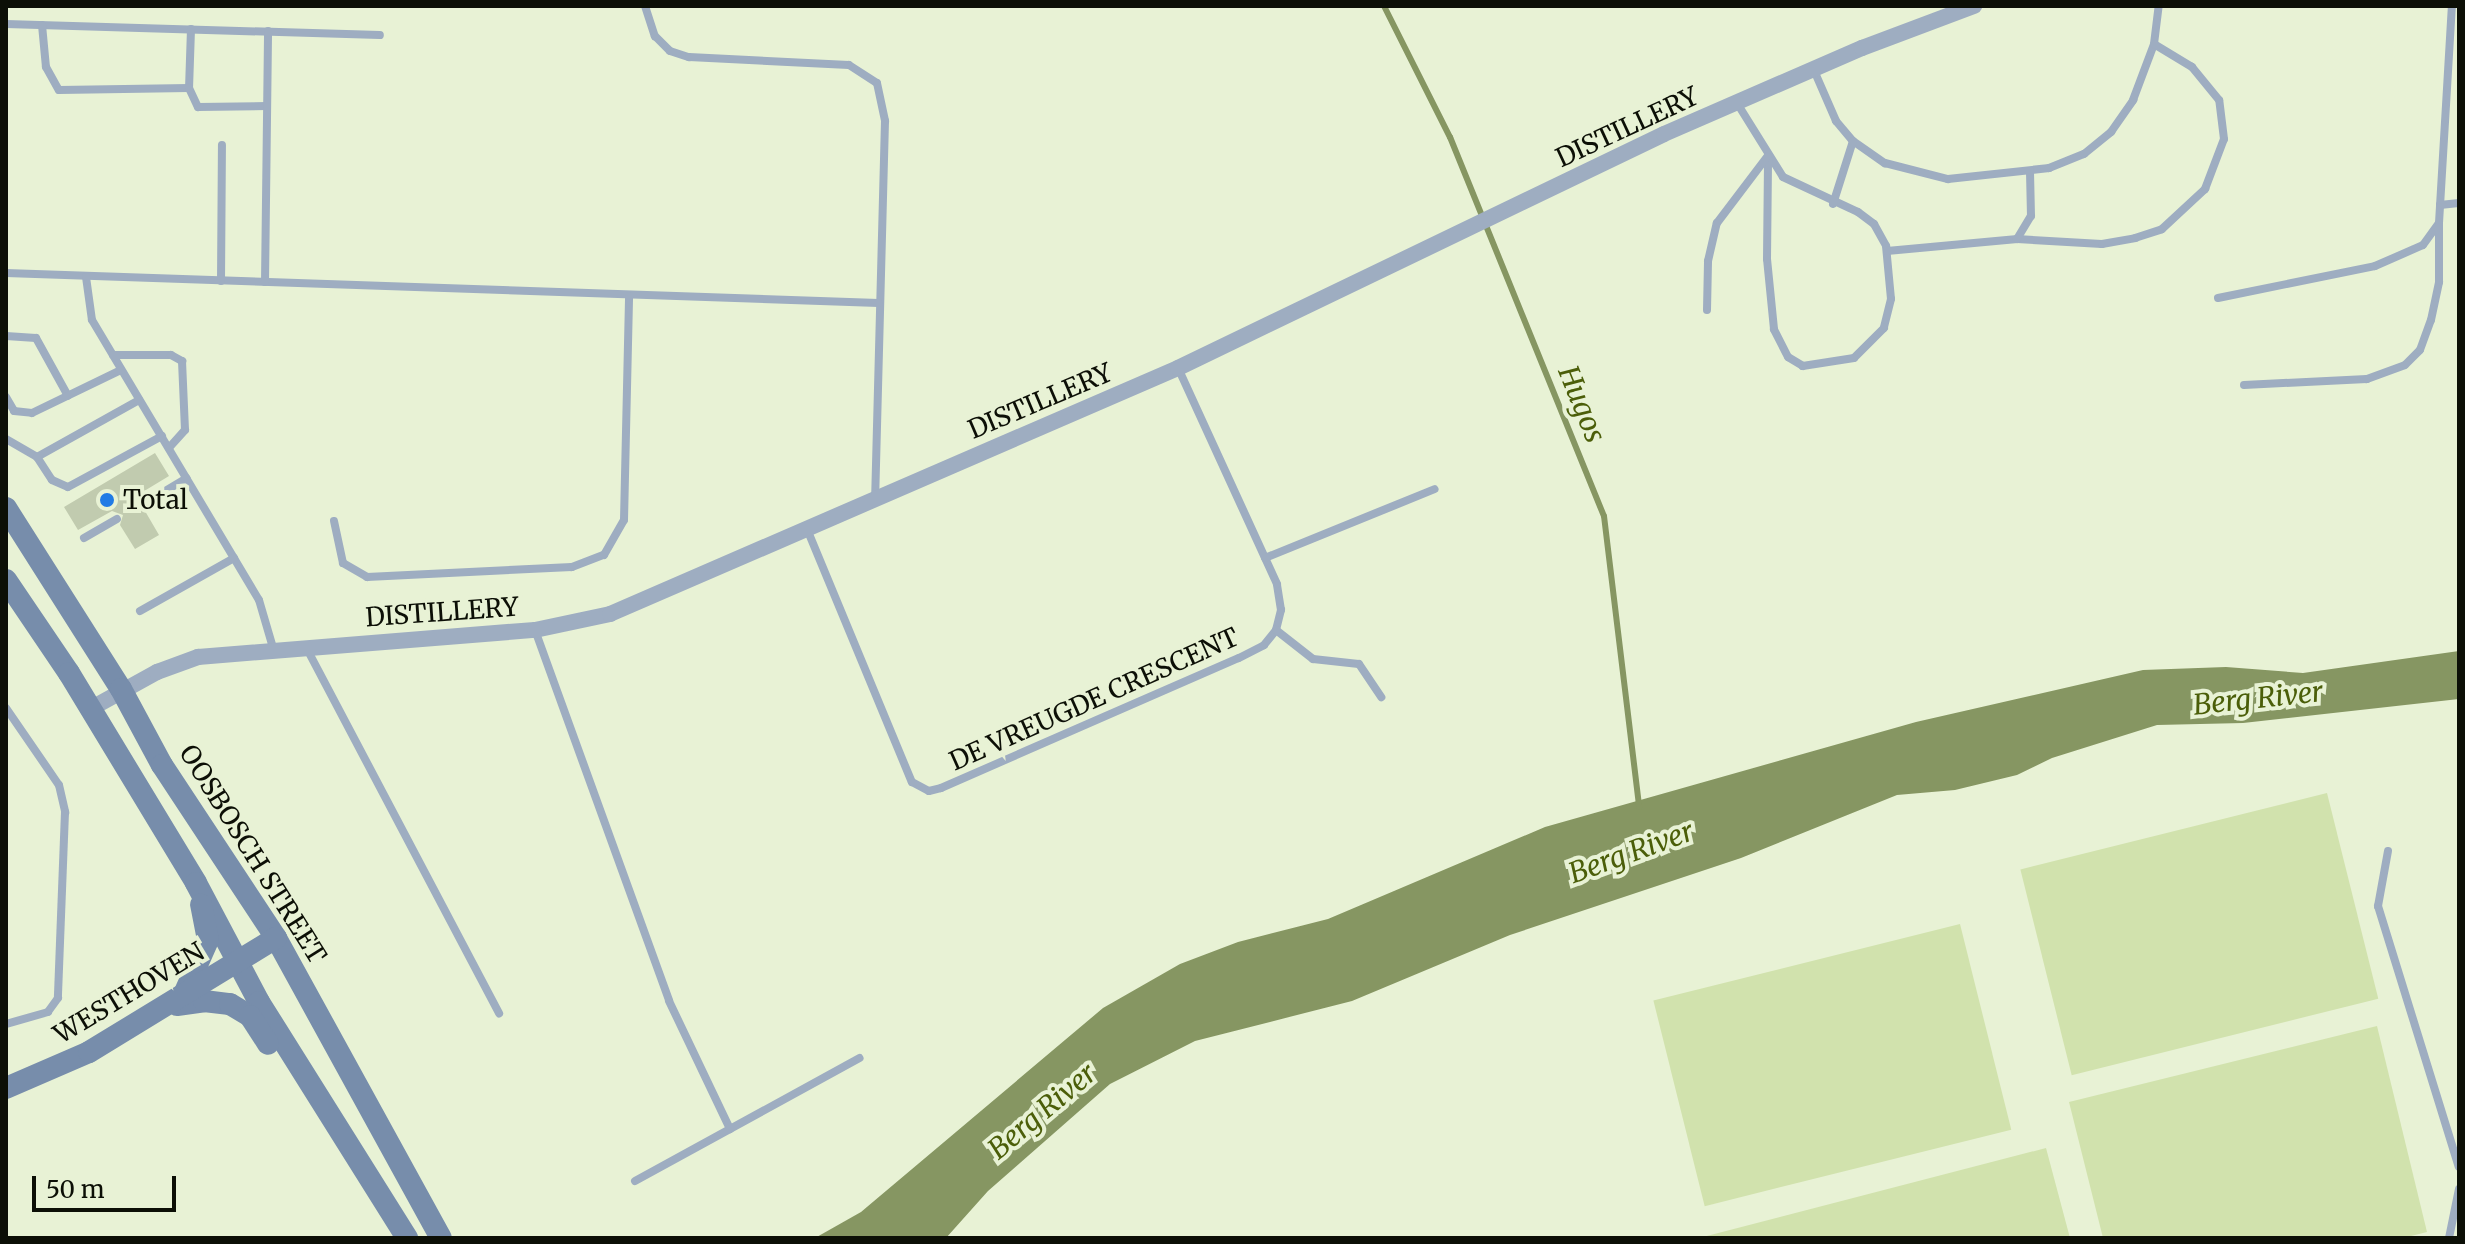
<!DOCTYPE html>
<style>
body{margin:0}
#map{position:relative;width:2465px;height:1244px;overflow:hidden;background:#e8f2d5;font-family:Merriweather,serif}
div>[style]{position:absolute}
.green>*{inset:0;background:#d1e2ad;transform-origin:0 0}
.water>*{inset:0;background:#869662}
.stream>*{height:6px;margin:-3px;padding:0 3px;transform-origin:3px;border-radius:3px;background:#869662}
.building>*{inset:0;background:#c1cbaf}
.lane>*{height:8px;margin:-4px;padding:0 4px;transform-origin:4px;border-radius:4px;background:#9eadc1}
.street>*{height:16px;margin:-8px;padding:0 8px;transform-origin:8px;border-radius:8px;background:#9eadc1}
.secondary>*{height:22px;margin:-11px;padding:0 11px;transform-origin:11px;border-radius:11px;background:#778dab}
.dots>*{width:22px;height:22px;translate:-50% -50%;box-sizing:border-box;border:4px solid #e8f2d5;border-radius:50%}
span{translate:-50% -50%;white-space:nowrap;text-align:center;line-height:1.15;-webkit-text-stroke:8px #e8f2d5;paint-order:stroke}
.street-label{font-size:26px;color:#0c0f06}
.poi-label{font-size:26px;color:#0c0f06}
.left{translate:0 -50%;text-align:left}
.water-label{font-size:28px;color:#4b5e09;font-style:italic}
.frame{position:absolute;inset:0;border:8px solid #0c0f06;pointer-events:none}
.scale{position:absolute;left:32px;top:1176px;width:144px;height:36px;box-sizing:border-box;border:4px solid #0c0f06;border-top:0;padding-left:10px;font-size:24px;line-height:28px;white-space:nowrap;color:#0c0f06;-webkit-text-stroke:6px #e8f2d5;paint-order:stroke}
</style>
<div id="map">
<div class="green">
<div style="left:2327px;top:793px;width:212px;height:316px;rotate:76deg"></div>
<div style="left:1960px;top:924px;width:212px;height:316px;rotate:76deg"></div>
<div style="clip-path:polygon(2377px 1026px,2427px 1232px,2403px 1238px,2103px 1238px,2069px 1102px)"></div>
<div style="clip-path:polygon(2046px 1148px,2070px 1238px,1699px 1238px)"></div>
</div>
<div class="water">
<div style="clip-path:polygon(2459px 651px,2459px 699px,2243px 723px,2157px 725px,2052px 758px,2017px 775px,1955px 790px,1897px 795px,1741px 858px,1510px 935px,1352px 1001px,1195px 1041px,1110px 1084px,988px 1191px,946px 1238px,815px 1238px,861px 1212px,1103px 1008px,1180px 964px,1238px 942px,1328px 919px,1545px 827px,1916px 722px,2143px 670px,2226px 667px,2303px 673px)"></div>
</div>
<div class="stream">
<div style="left:1384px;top:6px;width:147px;rotate:63.3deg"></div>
<div style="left:1450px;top:137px;width:409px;rotate:67.9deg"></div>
<div style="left:1604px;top:516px;width:293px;rotate:83.1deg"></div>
</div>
<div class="building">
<div style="clip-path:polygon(155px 453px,169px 476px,136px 496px,135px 506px,145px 511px,159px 535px,135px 549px,120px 525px,123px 515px,112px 511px,78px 530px,64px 507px)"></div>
</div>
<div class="lane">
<div style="left:645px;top:6px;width:32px;rotate:72deg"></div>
<div style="left:655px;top:36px;width:21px;rotate:45deg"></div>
<div style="left:670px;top:51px;width:20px;rotate:18deg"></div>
<div style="left:689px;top:57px;width:160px;rotate:2.9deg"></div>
<div style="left:849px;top:65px;width:33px;rotate:33deg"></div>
<div style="left:877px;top:83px;width:39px;rotate:78deg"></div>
<div style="left:885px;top:121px;width:377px;rotate:91.5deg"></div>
<div style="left:6px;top:24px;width:374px;rotate:1.7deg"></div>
<div style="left:42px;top:25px;width:42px;rotate:84.6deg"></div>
<div style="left:46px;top:67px;width:26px;rotate:61deg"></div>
<div style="left:59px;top:90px;width:130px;rotate:-0.9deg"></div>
<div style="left:191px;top:29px;width:59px;rotate:91.9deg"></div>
<div style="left:189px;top:88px;width:21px;rotate:65deg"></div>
<div style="left:198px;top:107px;width:69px;rotate:-0.8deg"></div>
<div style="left:1813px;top:68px;width:58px;rotate:66.5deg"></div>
<div style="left:1836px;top:121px;width:26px;rotate:50deg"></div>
<div style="left:1853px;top:141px;width:39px;rotate:35deg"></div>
<div style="left:1885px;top:163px;width:65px;rotate:14.3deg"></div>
<div style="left:1948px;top:179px;width:102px;rotate:-6.2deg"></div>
<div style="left:2049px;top:168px;width:38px;rotate:-22deg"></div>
<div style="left:2084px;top:154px;width:35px;rotate:-39deg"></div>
<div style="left:2111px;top:132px;width:39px;rotate:-55deg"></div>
<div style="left:2133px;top:100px;width:60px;rotate:-69.4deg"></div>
<div style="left:2154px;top:44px;width:38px;rotate:-83deg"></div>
<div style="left:1737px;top:103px;width:87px;rotate:58.1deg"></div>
<div style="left:1783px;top:177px;width:83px;rotate:25deg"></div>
<div style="left:1858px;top:212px;width:20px;rotate:37deg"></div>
<div style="left:1874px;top:224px;width:25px;rotate:61deg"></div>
<div style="left:1886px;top:246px;width:53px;rotate:84.6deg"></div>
<div style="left:1891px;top:299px;width:30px;rotate:104deg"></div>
<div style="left:1884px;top:328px;width:42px;rotate:135deg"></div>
<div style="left:1854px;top:358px;width:52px;rotate:171.1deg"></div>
<div style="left:1803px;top:366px;width:17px;rotate:-149deg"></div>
<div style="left:1788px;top:357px;width:31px;rotate:-117deg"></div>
<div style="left:1774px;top:329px;width:70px;rotate:-95.7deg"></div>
<div style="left:1767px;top:259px;width:102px;rotate:-89.4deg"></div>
<div style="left:1833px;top:204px;width:66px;rotate:-72.4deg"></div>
<div style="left:2440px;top:205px;width:19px;rotate:-6deg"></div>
<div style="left:2017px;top:239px;width:85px;rotate:3.4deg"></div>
<div style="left:2102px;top:244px;width:34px;rotate:-10deg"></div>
<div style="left:2135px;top:238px;width:28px;rotate:-18deg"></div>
<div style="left:2162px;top:229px;width:59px;rotate:-42.9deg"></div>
<div style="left:2205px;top:189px;width:53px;rotate:-69.2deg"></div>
<div style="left:2224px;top:139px;width:39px;rotate:-97deg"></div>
<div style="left:2219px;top:100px;width:43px;rotate:-129.3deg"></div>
<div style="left:2192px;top:67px;width:44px;rotate:-148.8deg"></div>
<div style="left:1887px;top:251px;width:131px;rotate:-5.3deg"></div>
<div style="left:2017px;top:239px;width:27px;rotate:-59deg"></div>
<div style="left:2031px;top:216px;width:45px;rotate:-91.3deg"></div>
<div style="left:6px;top:273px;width:873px;rotate:1.97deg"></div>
<div style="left:86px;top:277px;width:43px;rotate:82.1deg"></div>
<div style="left:92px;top:320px;width:326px;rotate:59.2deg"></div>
<div style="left:259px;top:600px;width:50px;rotate:73.7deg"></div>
<div style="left:221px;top:281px;width:136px;rotate:-89.6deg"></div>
<div style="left:265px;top:282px;width:251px;rotate:-89.3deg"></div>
<div style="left:2218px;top:298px;width:160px;rotate:-11.5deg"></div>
<div style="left:2375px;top:266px;width:52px;rotate:-23.6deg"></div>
<div style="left:2423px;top:245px;width:27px;rotate:-54deg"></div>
<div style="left:2439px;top:223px;width:217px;rotate:-86.6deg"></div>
<div style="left:1707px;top:310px;width:49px;rotate:-88.8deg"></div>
<div style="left:1708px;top:261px;width:39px;rotate:-77deg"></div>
<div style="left:1717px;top:223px;width:83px;rotate:-52.9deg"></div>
<div style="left:6px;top:336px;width:30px;rotate:4deg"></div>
<div style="left:36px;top:338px;width:66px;rotate:61.1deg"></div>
<div style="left:113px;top:355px;width:58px"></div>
<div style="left:171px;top:355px;width:13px;rotate:29deg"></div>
<div style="left:182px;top:361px;width:69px;rotate:87.5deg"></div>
<div style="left:185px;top:430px;width:24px;rotate:132deg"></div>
<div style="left:2244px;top:385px;width:123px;rotate:-2.8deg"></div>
<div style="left:2367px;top:379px;width:40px;rotate:-20.2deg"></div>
<div style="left:2405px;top:365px;width:21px;rotate:-45deg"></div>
<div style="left:2420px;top:350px;width:32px;rotate:-70deg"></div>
<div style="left:2431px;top:320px;width:39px;rotate:-78deg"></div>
<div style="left:2439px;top:282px;width:58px;rotate:-90deg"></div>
<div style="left:6px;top:397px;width:16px;rotate:60deg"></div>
<div style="left:14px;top:411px;width:18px;rotate:6deg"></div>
<div style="left:32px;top:413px;width:99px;rotate:-25.8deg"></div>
<div style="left:6px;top:439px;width:36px;rotate:30deg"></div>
<div style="left:37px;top:457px;width:27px;rotate:57deg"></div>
<div style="left:52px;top:480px;width:17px;rotate:24deg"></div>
<div style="left:68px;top:487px;width:107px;rotate:-28.5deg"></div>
<div style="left:37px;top:457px;width:117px;rotate:-29.2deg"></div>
<div style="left:142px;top:505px;width:52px;rotate:-31deg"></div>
<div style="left:334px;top:521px;width:43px;rotate:77.9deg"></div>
<div style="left:343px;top:563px;width:28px;rotate:30deg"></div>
<div style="left:367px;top:577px;width:205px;rotate:-2.8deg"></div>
<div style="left:572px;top:567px;width:34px;rotate:-21deg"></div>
<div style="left:604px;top:555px;width:40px;rotate:-60.3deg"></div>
<div style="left:624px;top:520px;width:224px;rotate:-88.7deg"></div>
<div style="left:807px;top:529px;width:274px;rotate:67.5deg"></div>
<div style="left:912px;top:782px;width:19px;rotate:28deg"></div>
<div style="left:929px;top:791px;width:12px;rotate:-14deg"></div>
<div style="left:941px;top:788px;width:325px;rotate:-23.6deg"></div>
<div style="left:1239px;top:658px;width:28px;rotate:-27deg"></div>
<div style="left:1264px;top:645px;width:19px;rotate:-51deg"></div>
<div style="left:1276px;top:630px;width:21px;rotate:-76deg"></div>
<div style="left:1281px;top:610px;width:26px;rotate:-99deg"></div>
<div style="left:1277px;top:584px;width:238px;rotate:-114.6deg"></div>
<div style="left:84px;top:538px;width:38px;rotate:-30deg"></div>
<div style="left:1265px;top:558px;width:183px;rotate:-22.1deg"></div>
<div style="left:140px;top:611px;width:108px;rotate:-29.4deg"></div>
<div style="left:535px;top:630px;width:394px;rotate:70.1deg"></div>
<div style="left:669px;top:1001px;width:142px;rotate:64.5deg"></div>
<div style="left:1276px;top:630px;width:47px;rotate:38.1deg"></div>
<div style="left:1313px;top:659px;width:46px;rotate:6.2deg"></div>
<div style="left:1359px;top:664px;width:40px;rotate:56deg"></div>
<div style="left:307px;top:649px;width:412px;rotate:62.2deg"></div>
<div style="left:6px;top:708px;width:93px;rotate:55.5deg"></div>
<div style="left:59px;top:785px;width:28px;rotate:77deg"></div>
<div style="left:65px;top:812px;width:186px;rotate:92.2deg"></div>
<div style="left:58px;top:998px;width:17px;rotate:126deg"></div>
<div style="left:48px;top:1012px;width:44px;rotate:164.1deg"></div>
<div style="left:2388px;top:851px;width:56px;rotate:100.3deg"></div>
<div style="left:2378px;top:906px;width:273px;rotate:72.8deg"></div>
<div style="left:635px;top:1181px;width:256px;rotate:-28.7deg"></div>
<div style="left:2449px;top:1238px;width:50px;rotate:-78.5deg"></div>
</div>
<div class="street">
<div style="left:90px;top:709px;width:77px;rotate:-28.9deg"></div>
<div style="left:157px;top:672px;width:44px;rotate:-20.1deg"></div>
<div style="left:198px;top:657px;width:338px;rotate:-4.6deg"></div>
<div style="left:535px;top:630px;width:77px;rotate:-12deg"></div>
<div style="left:610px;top:614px;width:619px;rotate:-23.42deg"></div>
<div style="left:1178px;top:368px;width:539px;rotate:-25.71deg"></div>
<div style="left:1664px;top:134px;width:216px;rotate:-23.5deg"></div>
<div style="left:1862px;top:48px;width:120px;rotate:-20.6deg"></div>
</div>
<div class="secondary">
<div style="left:6px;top:508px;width:214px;rotate:57.6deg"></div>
<div style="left:121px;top:689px;width:86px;rotate:61.7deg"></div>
<div style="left:162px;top:765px;width:207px;rotate:56.6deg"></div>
<div style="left:276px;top:938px;width:342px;rotate:61.2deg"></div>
<div style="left:6px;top:580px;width:112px;rotate:55.9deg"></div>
<div style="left:69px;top:673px;width:245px;rotate:58.8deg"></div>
<div style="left:196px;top:883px;width:135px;rotate:62.1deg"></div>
<div style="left:259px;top:1002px;width:279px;rotate:57.9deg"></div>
<div style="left:185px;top:992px;width:57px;rotate:-66.1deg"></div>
<div style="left:208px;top:940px;width:36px;rotate:-101deg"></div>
<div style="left:177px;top:1005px;width:27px;rotate:-8deg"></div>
<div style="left:204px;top:1001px;width:26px;rotate:7deg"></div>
<div style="left:230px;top:1004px;width:23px;rotate:31deg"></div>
<div style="left:250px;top:1016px;width:33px;rotate:57deg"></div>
<div style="left:6px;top:1088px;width:90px;rotate:-23.4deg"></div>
<div style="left:89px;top:1052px;width:219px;rotate:-31.4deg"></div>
</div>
<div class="dots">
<div style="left:107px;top:500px;background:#217be5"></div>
</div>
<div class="street-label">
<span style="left:1627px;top:127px;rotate:-25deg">DISTILLERY</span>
<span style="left:1040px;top:401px;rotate:-23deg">DISTILLERY</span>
<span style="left:442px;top:612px;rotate:-4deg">DISTILLERY</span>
<span style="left:1094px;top:699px;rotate:-24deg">DE VREUGDE CRESCENT</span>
<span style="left:253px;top:854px;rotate:58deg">OOSBOSCH STREET</span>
<span style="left:129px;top:993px;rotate:-31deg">WESTHOVEN</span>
</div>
<div class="poi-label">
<span class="left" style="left:123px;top:500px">Total</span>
</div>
<div class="water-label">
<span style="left:1582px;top:404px;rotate:68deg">Hugos</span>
<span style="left:2258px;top:698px;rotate:-6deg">Berg River</span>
<span style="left:1631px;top:852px;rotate:-20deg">Berg River</span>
<span style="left:1042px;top:1111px;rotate:-40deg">Berg River</span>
</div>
<div class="frame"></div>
<div class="scale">50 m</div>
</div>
